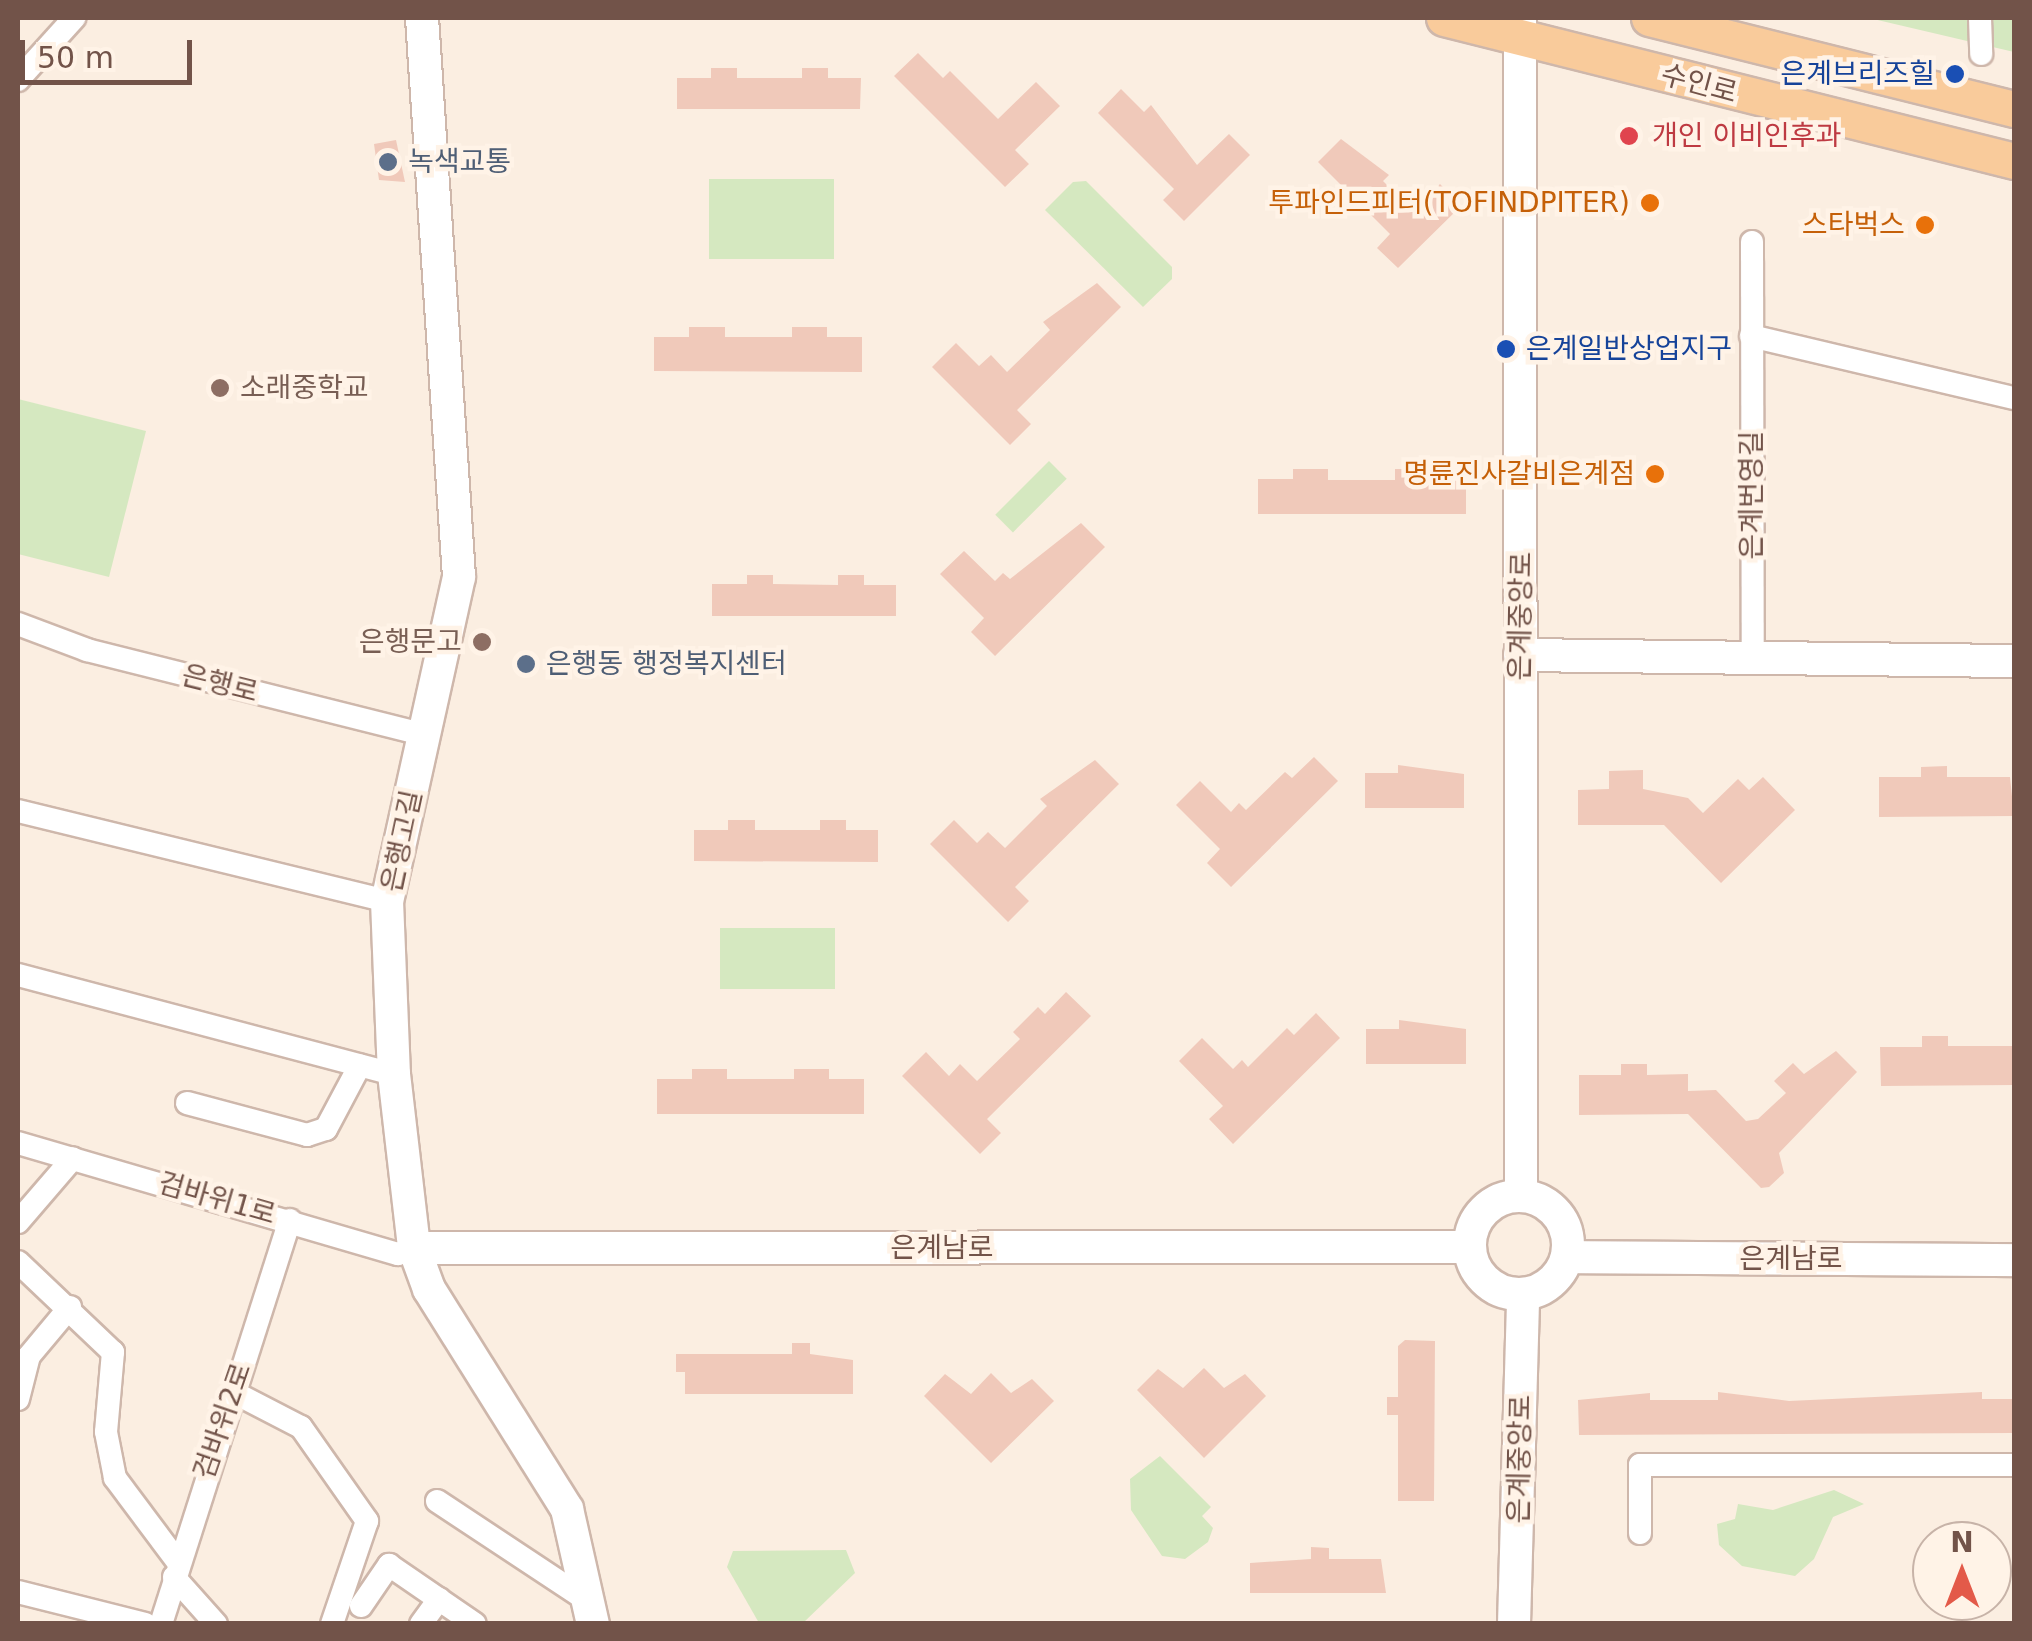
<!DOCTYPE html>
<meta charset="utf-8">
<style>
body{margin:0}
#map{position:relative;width:2032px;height:1641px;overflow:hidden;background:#fbeee1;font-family:"DejaVu Sans","Noto Sans KR",sans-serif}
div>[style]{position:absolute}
.green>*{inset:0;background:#d5e8c0;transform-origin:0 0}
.building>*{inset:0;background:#f0c9ba}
.roads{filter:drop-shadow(2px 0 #ceb7ab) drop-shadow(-2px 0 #ceb7ab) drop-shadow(0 2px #ceb7ab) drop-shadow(0 -2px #ceb7ab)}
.street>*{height:22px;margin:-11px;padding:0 11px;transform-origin:11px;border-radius:11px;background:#fff}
.secondary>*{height:32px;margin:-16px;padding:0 16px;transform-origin:16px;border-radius:16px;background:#fff}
.secondary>.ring{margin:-16px;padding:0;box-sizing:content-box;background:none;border:32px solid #fff;border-radius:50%}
.primary>*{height:35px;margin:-17.5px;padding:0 17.5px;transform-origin:17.5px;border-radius:17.5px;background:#f9cb9b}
.dots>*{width:28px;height:28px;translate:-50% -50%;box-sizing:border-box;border:5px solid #fff3e7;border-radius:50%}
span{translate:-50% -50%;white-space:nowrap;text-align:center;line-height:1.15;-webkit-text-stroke:9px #fff3e7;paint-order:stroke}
.transit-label{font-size:28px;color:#164399}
.right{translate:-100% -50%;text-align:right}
.left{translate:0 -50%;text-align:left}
.street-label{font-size:28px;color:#725349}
.health-label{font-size:28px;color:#be3a42}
.service-label{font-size:28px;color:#4e5e75}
.food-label{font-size:28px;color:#c56008}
.education-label{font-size:28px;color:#785e54}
.frame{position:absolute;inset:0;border:20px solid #725349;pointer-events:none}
.north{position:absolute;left:1912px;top:1521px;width:100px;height:100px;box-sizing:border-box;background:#fff3e7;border:2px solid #c7b3a8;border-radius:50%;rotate:0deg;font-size:28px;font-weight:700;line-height:40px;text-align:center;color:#725349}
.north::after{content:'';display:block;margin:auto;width:35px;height:45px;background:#e35a49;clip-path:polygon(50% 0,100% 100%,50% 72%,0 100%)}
.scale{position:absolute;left:20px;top:40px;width:172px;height:45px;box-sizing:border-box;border:5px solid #725349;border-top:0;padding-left:12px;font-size:30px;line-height:35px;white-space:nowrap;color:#725349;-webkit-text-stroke:8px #fff3e7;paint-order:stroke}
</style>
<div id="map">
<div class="green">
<div style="clip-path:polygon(1869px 18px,2014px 18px,2014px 52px)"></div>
<div style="left:709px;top:179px;width:125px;height:80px"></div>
<div style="clip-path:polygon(1086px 181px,1172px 267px,1172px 279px,1143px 307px,1045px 210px,1073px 182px)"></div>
<div style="clip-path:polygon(18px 399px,146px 431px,109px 577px,18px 554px)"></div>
<div style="left:1049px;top:461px;width:25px;height:76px;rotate:45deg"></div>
<div style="left:720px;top:928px;width:115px;height:61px"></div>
<div style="clip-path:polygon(1160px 1456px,1211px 1507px,1202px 1516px,1213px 1528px,1208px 1542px,1185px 1559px,1162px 1556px,1131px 1510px,1130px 1479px)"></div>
<div style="clip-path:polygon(1834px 1490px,1864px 1504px,1833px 1517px,1814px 1559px,1795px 1576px,1742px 1566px,1719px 1545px,1717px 1524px,1735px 1519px,1738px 1504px,1773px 1510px)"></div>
<div style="clip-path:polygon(846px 1550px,855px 1573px,803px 1623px,759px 1623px,727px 1567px,733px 1551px)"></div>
</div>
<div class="building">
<div style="clip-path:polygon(918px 53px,943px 78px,950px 71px,998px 119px,1036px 82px,1060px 106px,1015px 150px,1029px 164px,1005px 187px,894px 76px)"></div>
<div style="clip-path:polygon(711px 68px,737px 68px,737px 78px,802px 78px,802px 68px,828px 68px,828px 78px,861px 78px,860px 109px,677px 109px,677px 78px,711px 78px)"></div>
<div style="clip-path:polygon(1121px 89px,1144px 112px,1151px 105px,1197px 165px,1229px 134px,1250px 155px,1184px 221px,1163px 200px,1174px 189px,1098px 113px)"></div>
<div style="clip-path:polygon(1341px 139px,1389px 175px,1383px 181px,1413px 211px,1440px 184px,1461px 206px,1398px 268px,1377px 248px,1390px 234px,1318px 162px)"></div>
<div style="clip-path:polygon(396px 140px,405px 182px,379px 180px,374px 144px)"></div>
<div style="clip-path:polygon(1097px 283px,1121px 307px,1017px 410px,1031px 424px,1010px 445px,932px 367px,956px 343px,979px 366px,991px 355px,1007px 372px,1050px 330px,1043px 322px)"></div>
<div style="clip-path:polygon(689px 327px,725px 327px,725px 337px,792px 337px,792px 327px,827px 327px,827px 337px,862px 337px,862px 372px,654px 371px,654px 337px,689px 337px)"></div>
<div style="clip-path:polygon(1293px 469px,1328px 469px,1328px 480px,1395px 480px,1395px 469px,1430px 469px,1430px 480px,1466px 480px,1466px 514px,1258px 514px,1258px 479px,1293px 479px)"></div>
<div style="clip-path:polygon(1081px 523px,1105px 547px,995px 656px,971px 632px,984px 618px,940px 574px,964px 551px,995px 581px,1003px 573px,1010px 579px)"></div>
<div style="clip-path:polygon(747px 575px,773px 575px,773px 584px,838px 585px,838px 575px,864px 575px,864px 585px,896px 585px,896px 616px,712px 616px,712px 584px,747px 584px)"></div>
<div style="clip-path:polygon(1314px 757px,1338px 781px,1231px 887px,1207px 863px,1220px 849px,1176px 805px,1200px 781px,1231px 812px,1239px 803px,1246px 810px,1285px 772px,1292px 778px)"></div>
<div style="clip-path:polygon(1095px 760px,1119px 784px,1015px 887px,1029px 901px,1008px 922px,930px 844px,954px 820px,977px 843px,988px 832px,1005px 848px,1047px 806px,1040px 799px)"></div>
<div style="clip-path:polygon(1398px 765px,1464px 774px,1464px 808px,1365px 808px,1365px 773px,1398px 773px)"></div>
<div style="clip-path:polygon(1947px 766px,1947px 777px,2010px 777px,2014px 816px,1879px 817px,1879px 777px,1921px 777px,1921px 767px)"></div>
<div style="clip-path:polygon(1643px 770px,1643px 789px,1688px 798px,1703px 813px,1738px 779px,1749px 790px,1763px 777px,1795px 810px,1721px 883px,1664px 825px,1578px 825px,1578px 790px,1609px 789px,1609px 771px)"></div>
<div style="clip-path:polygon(728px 820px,755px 820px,755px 830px,820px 830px,820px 820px,846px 820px,846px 830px,878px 830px,878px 862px,694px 861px,694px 830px,728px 830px)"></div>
<div style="clip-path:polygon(1066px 992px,1091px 1016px,987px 1119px,1001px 1133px,980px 1154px,902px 1076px,926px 1052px,949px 1076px,960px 1064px,977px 1081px,1020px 1039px,1013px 1032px,1038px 1007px,1045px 1014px)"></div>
<div style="clip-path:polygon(1316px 1013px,1340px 1038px,1233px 1144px,1209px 1119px,1223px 1106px,1179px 1061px,1202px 1038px,1233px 1069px,1242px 1060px,1248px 1067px,1287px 1028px,1294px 1035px)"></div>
<div style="clip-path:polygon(1399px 1020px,1466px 1029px,1466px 1064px,1366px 1064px,1366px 1029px,1399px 1029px)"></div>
<div style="clip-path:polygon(1922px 1036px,1948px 1036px,1948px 1046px,2014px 1046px,2014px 1085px,1881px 1086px,1880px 1047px,1922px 1047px)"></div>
<div style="clip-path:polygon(1836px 1051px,1857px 1072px,1779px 1153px,1784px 1173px,1769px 1187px,1761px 1188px,1688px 1114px,1579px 1115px,1579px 1075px,1621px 1075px,1621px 1064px,1647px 1064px,1647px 1075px,1688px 1074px,1688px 1091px,1716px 1090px,1746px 1121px,1758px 1119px,1786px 1093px,1774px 1081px,1793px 1063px,1804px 1074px)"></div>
<div style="clip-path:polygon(692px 1069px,727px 1069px,727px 1079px,794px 1079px,794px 1069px,829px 1069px,829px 1079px,864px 1079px,864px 1114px,657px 1114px,657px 1079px,692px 1079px)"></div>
<div style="clip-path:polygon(1405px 1340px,1435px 1341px,1434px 1501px,1398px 1501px,1398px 1415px,1387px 1415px,1387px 1397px,1398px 1397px,1398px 1346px)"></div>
<div style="clip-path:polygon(792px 1343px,810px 1343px,810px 1354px,853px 1360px,853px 1394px,685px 1394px,685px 1372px,676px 1372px,676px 1354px,792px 1354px)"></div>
<div style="clip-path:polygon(1204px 1368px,1224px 1388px,1245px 1374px,1266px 1396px,1204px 1458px,1137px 1390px,1158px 1369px,1183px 1388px)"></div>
<div style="clip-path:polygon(991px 1373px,1011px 1393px,1032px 1379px,1054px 1401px,991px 1463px,924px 1396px,945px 1374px,971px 1394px)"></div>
<div style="clip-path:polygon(1718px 1392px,1789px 1401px,1982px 1392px,1982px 1399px,2014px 1399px,2014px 1433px,1579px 1435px,1578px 1400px,1650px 1393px,1650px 1400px,1718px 1400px)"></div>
<div style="clip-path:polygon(1311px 1547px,1329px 1548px,1329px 1559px,1381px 1559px,1386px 1593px,1250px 1593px,1250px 1563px,1311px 1559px)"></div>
</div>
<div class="roads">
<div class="street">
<div style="left:1980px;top:18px;width:36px;rotate:88deg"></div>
<div style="left:18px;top:80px;width:84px;rotate:-47.9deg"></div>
<div style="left:1752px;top:242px;width:411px;rotate:89.9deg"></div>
<div style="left:1751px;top:336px;width:270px;rotate:13.3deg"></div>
<div style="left:18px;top:624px;width:74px;rotate:20.6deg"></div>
<div style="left:87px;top:650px;width:349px;rotate:14.1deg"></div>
<div style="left:18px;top:811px;width:380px;rotate:13.7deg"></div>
<div style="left:18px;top:975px;width:389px;rotate:14.8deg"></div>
<div style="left:187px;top:1103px;width:124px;rotate:14.9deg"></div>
<div style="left:307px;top:1135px;width:20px;rotate:-18deg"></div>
<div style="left:326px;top:1129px;width:72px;rotate:-62deg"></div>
<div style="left:18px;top:1143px;width:396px;rotate:16.3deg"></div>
<div style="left:398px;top:1254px;width:17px;rotate:-21deg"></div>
<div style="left:18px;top:1222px;width:84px;rotate:-49.3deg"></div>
<div style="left:18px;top:1262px;width:131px;rotate:43.5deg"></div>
<div style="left:113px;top:1352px;width:80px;rotate:95deg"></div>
<div style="left:106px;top:1432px;width:47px;rotate:78.9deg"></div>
<div style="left:115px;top:1478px;width:104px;rotate:53.2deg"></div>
<div style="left:235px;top:1393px;width:74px;rotate:27.3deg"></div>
<div style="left:301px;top:1427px;width:115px;rotate:54.9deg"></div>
<div style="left:367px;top:1521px;width:109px;rotate:108.8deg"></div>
<div style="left:18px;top:1399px;width:44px;rotate:-75.7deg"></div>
<div style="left:29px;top:1356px;width:64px;rotate:-50.1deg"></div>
<div style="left:437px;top:1501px;width:181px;rotate:33.5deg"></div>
<div style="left:1640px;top:1533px;width:68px;rotate:-90deg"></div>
<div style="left:1640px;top:1465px;width:374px"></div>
<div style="left:174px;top:1577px;width:63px;rotate:48.2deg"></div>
<div style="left:18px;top:1592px;width:131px;rotate:14.1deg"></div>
<div style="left:361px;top:1606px;width:50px;rotate:-55.7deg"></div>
<div style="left:389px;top:1565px;width:104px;rotate:34.5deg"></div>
<div style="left:161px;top:1624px;width:424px;rotate:-72.3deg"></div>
<div style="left:421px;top:1624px;width:31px;rotate:-54deg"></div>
</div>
<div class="secondary">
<div style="left:422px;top:18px;width:560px;rotate:86.21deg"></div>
<div style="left:459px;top:577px;width:332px;rotate:102.5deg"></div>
<div style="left:387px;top:901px;width:173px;rotate:87.7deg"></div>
<div style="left:394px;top:1074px;width:175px;rotate:83.4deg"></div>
<div style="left:414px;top:1248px;width:44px;rotate:69.9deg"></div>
<div style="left:429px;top:1289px;width:260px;rotate:57.9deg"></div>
<div style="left:567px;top:1509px;width:118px;rotate:77.3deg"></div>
<div style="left:1520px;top:18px;width:1177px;rotate:89.95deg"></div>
<div style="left:1520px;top:655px;width:494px;rotate:0.7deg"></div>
<div class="ring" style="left:1470px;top:1196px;width:66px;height:66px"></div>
<div style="left:414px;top:1248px;width:1055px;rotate:-0.05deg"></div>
<div style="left:1567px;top:1257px;width:447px;rotate:0.4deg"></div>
<div style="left:1514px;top:1624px;width:330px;rotate:-88.4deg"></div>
</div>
<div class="primary">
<div style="left:1444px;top:18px;width:588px;rotate:14.08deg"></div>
<div style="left:1649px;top:18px;width:376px;rotate:14deg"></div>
</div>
</div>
<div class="dots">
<div style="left:1955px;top:74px;background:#1a4fb4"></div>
<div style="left:1629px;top:136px;background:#e0444e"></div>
<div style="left:388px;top:162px;background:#5c6f8a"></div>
<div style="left:1650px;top:203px;background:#e8710a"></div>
<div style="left:1925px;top:225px;background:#e8710a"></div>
<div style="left:1506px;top:349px;background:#1a4fb4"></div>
<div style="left:220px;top:388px;background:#8d6e63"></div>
<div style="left:1655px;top:474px;background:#e8710a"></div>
<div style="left:482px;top:642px;background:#8d6e63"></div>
<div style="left:526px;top:664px;background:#5c6f8a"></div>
</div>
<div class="transit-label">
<span class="right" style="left:1935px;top:74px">은계브리즈힐</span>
<span class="left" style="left:1526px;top:349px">은계일반상업지구</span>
</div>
<div class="street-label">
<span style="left:1699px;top:84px;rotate:15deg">수인로</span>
<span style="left:1752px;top:495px;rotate:-90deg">은계번영길</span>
<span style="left:1521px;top:616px;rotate:-89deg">은계중앙로</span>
<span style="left:220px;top:684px;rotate:14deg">은행로</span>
<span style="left:402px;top:841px;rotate:-78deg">은행고길</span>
<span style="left:217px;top:1199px;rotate:16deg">검바위1로</span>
<span style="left:942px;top:1248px">은계남로</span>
<span style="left:1791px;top:1259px">은계남로</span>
<span style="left:223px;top:1421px;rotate:-71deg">검바위2로</span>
<span style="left:1520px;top:1459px;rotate:-89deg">은계중앙로</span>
</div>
<div class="health-label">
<span class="left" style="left:1652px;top:136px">개인 이비인후과</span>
</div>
<div class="service-label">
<span class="left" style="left:408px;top:162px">녹색교통</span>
<span class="left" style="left:546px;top:664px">은행동 행정복지센터</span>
</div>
<div class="food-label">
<span class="right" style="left:1630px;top:203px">투파인드피터(TOFINDPITER)</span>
<span class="right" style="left:1905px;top:225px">스타벅스</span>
<span class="right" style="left:1635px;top:474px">명륜진사갈비은계점</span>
</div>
<div class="education-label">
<span class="left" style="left:240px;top:388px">소래중학교</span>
<span class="right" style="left:462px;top:642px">은행문고</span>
</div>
<div class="frame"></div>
<div class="north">N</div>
<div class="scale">50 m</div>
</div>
